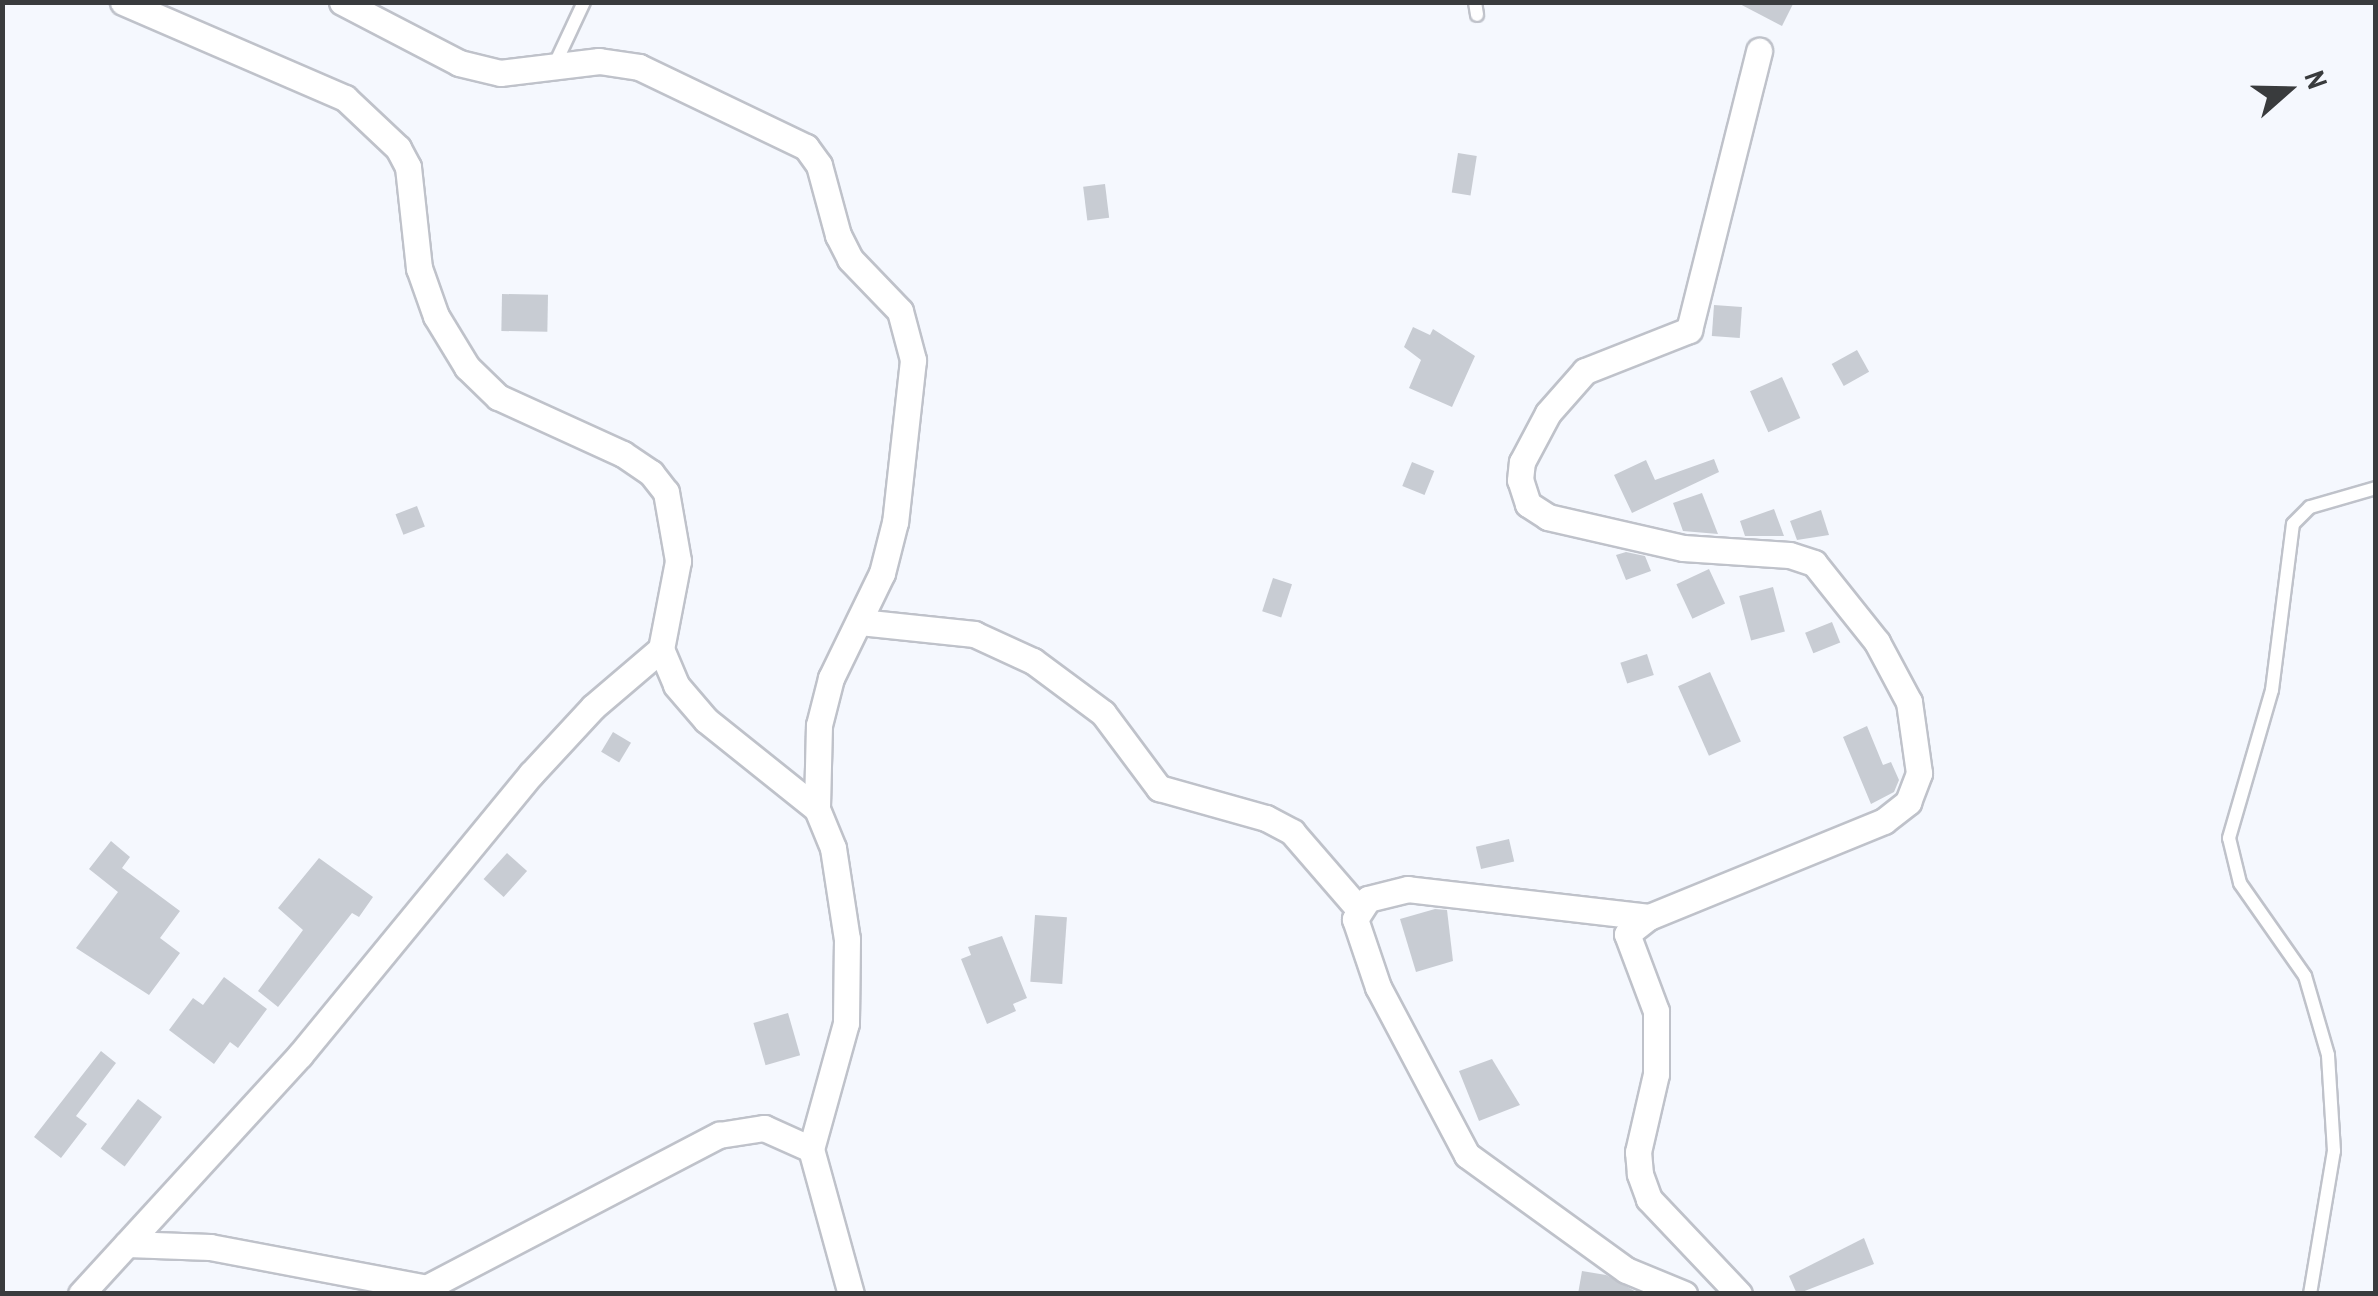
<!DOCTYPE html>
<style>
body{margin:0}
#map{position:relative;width:2378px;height:1296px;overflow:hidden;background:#f5f8fe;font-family:"Archivo Narrow",sans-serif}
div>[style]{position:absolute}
.building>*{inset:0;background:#c8ccd3;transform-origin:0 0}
.roads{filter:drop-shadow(2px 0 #bfc2ca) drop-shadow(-2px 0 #bfc2ca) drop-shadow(0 2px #bfc2ca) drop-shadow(0 -2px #bfc2ca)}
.lane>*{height:12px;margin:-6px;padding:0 6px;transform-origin:6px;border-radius:6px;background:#fff}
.street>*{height:25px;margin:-12.5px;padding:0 12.5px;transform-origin:12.5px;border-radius:12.5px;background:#fff}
span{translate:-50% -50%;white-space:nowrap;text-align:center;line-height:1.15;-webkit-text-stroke:9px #f5f8fe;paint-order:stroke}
.frame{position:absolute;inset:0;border:5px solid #393b3d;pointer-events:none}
.north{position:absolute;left:2238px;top:40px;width:100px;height:100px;-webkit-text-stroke:8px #f5f8fe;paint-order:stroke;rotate:70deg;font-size:28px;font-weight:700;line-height:40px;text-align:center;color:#393b3d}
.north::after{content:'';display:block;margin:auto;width:35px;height:45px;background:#393b3d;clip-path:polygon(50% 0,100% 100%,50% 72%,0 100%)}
</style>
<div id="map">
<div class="building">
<div style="clip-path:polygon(1736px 2px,1794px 2px,1782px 26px)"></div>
<div style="left:1458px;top:153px;width:19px;height:40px;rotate:9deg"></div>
<div style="left:1105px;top:184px;width:34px;height:22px;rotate:83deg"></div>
<div style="left:502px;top:294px;width:46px;height:37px;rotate:1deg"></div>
<div style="left:1714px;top:305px;width:28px;height:31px;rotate:4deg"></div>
<div style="clip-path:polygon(1413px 327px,1430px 335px,1433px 329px,1475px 356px,1452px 407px,1409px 388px,1421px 360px,1404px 347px)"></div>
<div style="left:1857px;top:350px;width:25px;height:29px;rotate:61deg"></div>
<div style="left:1782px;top:377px;width:45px;height:35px;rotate:66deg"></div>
<div style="clip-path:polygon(1714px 459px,1719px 472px,1632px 513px,1614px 475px,1646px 460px,1655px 480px)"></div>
<div style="left:1412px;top:462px;width:24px;height:26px;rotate:22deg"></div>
<div style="clip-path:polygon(1702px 493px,1718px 534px,1683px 531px,1673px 503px)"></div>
<div style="left:417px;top:506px;width:22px;height:23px;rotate:69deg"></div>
<div style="clip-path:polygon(1774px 509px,1784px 536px,1745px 536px,1740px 521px)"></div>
<div style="clip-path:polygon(1821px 510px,1829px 535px,1797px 540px,1790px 521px)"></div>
<div style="clip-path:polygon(1626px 552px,1645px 556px,1651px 571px,1626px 580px,1616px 555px)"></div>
<div style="left:1709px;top:569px;width:38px;height:36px;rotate:65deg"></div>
<div style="left:1273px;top:578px;width:20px;height:35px;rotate:18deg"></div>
<div style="left:1773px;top:587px;width:46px;height:35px;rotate:75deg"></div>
<div style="left:1832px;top:622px;width:22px;height:29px;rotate:68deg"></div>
<div style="left:1647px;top:654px;width:22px;height:28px;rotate:72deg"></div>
<div style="left:1710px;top:672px;width:76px;height:35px;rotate:66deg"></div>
<div style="clip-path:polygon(1867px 726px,1883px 765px,1891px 762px,1899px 780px,1894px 792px,1871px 804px,1843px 737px)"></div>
<div style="left:613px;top:732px;width:21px;height:23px;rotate:31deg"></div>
<div style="left:1509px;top:839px;width:23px;height:34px;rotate:77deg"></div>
<div style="clip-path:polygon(111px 841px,130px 857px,122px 868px,180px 911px,160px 938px,180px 953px,149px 995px,76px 948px,118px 892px,89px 869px)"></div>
<div style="left:507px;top:853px;width:27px;height:35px;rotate:42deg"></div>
<div style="clip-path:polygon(319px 858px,373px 897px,359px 917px,352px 913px,278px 1007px,258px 991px,303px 930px,278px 908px)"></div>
<div style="clip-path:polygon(1435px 909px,1447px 910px,1453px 961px,1416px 972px,1400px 919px)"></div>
<div style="left:1035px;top:915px;width:32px;height:67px;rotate:4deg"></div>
<div style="clip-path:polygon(1002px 936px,1027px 998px,1013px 1004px,1016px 1011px,987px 1024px,961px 959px,971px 955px,968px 947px)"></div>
<div style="clip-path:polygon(224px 977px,267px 1009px,238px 1048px,230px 1042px,214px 1064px,169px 1030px,193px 998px,203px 1005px)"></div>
<div style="left:788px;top:1013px;width:44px;height:36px;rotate:74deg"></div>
<div style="clip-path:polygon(101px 1051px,116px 1063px,76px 1116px,87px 1124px,61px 1158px,34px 1137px)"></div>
<div style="clip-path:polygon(1492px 1059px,1520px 1105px,1479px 1121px,1459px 1071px)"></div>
<div style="left:138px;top:1099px;width:30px;height:62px;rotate:37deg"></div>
<div style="clip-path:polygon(1864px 1238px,1874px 1264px,1797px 1294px,1789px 1276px)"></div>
<div style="clip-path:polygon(1582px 1271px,1606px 1275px,1640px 1294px,1578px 1294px)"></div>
</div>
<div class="roads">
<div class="lane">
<div style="left:1475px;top:2px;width:13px;rotate:81deg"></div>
<div style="left:554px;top:66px;width:71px;rotate:-64.9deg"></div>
<div style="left:2310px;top:1294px;width:145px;rotate:-80.5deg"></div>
<div style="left:2334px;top:1151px;width:96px;rotate:-93.6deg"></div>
<div style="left:2328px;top:1055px;width:82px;rotate:-106.2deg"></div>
<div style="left:2305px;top:976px;width:113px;rotate:-125deg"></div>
<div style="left:2240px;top:883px;width:46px;rotate:-103.7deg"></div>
<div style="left:2229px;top:838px;width:154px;rotate:-73.8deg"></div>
<div style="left:2272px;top:690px;width:167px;rotate:-82.8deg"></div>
<div style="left:2293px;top:524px;width:24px;rotate:-45deg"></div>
<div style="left:2310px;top:507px;width:69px;rotate:-16.1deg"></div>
</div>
<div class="street">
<div style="left:123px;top:2px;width:242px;rotate:23.4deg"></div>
<div style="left:345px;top:98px;width:73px;rotate:43.3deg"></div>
<div style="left:398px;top:148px;width:21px;rotate:62deg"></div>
<div style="left:408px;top:167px;width:102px;rotate:83.8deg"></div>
<div style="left:419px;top:268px;width:51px;rotate:70.5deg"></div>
<div style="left:436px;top:316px;width:60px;rotate:58.7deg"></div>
<div style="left:467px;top:367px;width:43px;rotate:44.1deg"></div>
<div style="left:498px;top:397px;width:137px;rotate:24.5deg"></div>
<div style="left:623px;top:454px;width:34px;rotate:34deg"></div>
<div style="left:651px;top:473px;width:24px;rotate:52deg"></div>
<div style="left:666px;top:492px;width:70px;rotate:80.1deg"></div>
<div style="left:678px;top:561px;width:90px;rotate:100.9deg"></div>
<div style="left:661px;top:649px;width:39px;rotate:67deg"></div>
<div style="left:676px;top:685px;width:46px;rotate:49.4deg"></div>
<div style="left:706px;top:720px;width:142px;rotate:38.7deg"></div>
<div style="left:817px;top:809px;width:42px;rotate:67.7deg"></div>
<div style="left:833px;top:848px;width:92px;rotate:81.3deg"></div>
<div style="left:847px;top:939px;width:84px;rotate:90.7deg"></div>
<div style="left:846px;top:1023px;width:131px;rotate:105.5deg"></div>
<div style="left:342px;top:2px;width:132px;rotate:27.5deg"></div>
<div style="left:459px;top:63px;width:42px;rotate:13.7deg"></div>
<div style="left:500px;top:73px;width:100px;rotate:-6.9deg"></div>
<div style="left:599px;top:61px;width:40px;rotate:8.5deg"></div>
<div style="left:639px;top:67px;width:185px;rotate:25.6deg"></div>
<div style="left:806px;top:147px;width:22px;rotate:54deg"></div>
<div style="left:819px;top:165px;width:73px;rotate:74.8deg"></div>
<div style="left:838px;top:235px;width:27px;rotate:63deg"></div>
<div style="left:850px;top:259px;width:72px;rotate:46.1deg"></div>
<div style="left:900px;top:311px;width:51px;rotate:75.1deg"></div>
<div style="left:913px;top:360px;width:163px;rotate:96.3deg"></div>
<div style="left:895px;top:522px;width:53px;rotate:104.3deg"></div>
<div style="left:882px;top:573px;width:117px;rotate:115.9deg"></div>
<div style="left:831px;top:678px;width:49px;rotate:104.3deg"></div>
<div style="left:819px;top:725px;width:84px;rotate:91.4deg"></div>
<div style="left:860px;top:622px;width:115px;rotate:6deg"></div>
<div style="left:974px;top:634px;width:65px;rotate:24.6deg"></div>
<div style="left:1033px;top:661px;width:87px;rotate:36.6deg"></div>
<div style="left:1103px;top:713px;width:94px;rotate:53.3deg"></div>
<div style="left:1159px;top:788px;width:111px;rotate:15.7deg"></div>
<div style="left:1266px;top:818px;width:30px;rotate:28deg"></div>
<div style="left:1292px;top:832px;width:99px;rotate:49.1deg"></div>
<div style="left:1649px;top:917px;width:243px;rotate:-173.4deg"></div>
<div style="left:1408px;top:889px;width:41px;rotate:166deg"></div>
<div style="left:1368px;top:899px;width:24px;rotate:123deg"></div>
<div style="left:1355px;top:919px;width:72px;rotate:71.3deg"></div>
<div style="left:1378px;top:987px;width:190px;rotate:62.1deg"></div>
<div style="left:1467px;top:1155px;width:196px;rotate:35.9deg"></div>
<div style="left:1626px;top:1270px;width:63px;rotate:22.5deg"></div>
<div style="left:127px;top:1244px;width:83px;rotate:2.1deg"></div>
<div style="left:210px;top:1247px;width:220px;rotate:10.7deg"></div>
<div style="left:426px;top:1288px;width:331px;rotate:-27.6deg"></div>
<div style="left:719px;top:1135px;width:46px;rotate:-8.8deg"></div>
<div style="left:764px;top:1128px;width:51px;rotate:24.1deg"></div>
<div style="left:811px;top:1149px;width:150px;rotate:74.6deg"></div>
<div style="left:81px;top:1294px;width:324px;rotate:-47.5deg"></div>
<div style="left:300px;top:1055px;width:364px;rotate:-50.6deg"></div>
<div style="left:531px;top:774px;width:91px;rotate:-47.2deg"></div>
<div style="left:593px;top:707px;width:89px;rotate:-40.5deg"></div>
<div style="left:1739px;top:1294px;width:131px;rotate:-133.5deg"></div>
<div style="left:1649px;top:1199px;width:27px;rotate:-110deg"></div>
<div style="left:1640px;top:1174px;width:22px;rotate:-95deg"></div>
<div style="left:1638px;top:1152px;width:80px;rotate:-77deg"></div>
<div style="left:1656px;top:1074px;width:63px;rotate:-90deg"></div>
<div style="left:1656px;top:1011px;width:82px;rotate:-110.6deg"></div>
<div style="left:1627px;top:934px;width:28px;rotate:-38deg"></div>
<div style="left:1649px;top:917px;width:254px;rotate:-22.2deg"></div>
<div style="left:1884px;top:821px;width:31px;rotate:-38deg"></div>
<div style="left:1908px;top:802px;width:31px;rotate:-69deg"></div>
<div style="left:1919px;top:773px;width:72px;rotate:-98deg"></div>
<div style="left:1909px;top:702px;width:68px;rotate:-118.1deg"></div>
<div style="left:1877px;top:642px;width:101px;rotate:-128.6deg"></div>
<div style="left:1814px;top:563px;width:26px;rotate:-162deg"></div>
<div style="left:1789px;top:555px;width:106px;rotate:-176.2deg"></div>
<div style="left:1683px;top:548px;width:139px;rotate:-167.1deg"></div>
<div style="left:1548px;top:517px;width:24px;rotate:-147deg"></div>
<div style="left:1528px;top:504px;width:25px;rotate:-108deg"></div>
<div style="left:1520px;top:480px;width:18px;rotate:-84deg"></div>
<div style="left:1522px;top:462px;width:55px;rotate:-62deg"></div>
<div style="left:1548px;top:413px;width:56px;rotate:-48.6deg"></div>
<div style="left:1585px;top:371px;width:112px;rotate:-21.5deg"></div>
<div style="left:1689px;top:330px;width:288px;rotate:-75.9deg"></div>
</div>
</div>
<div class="frame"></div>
<div class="north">N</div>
</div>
